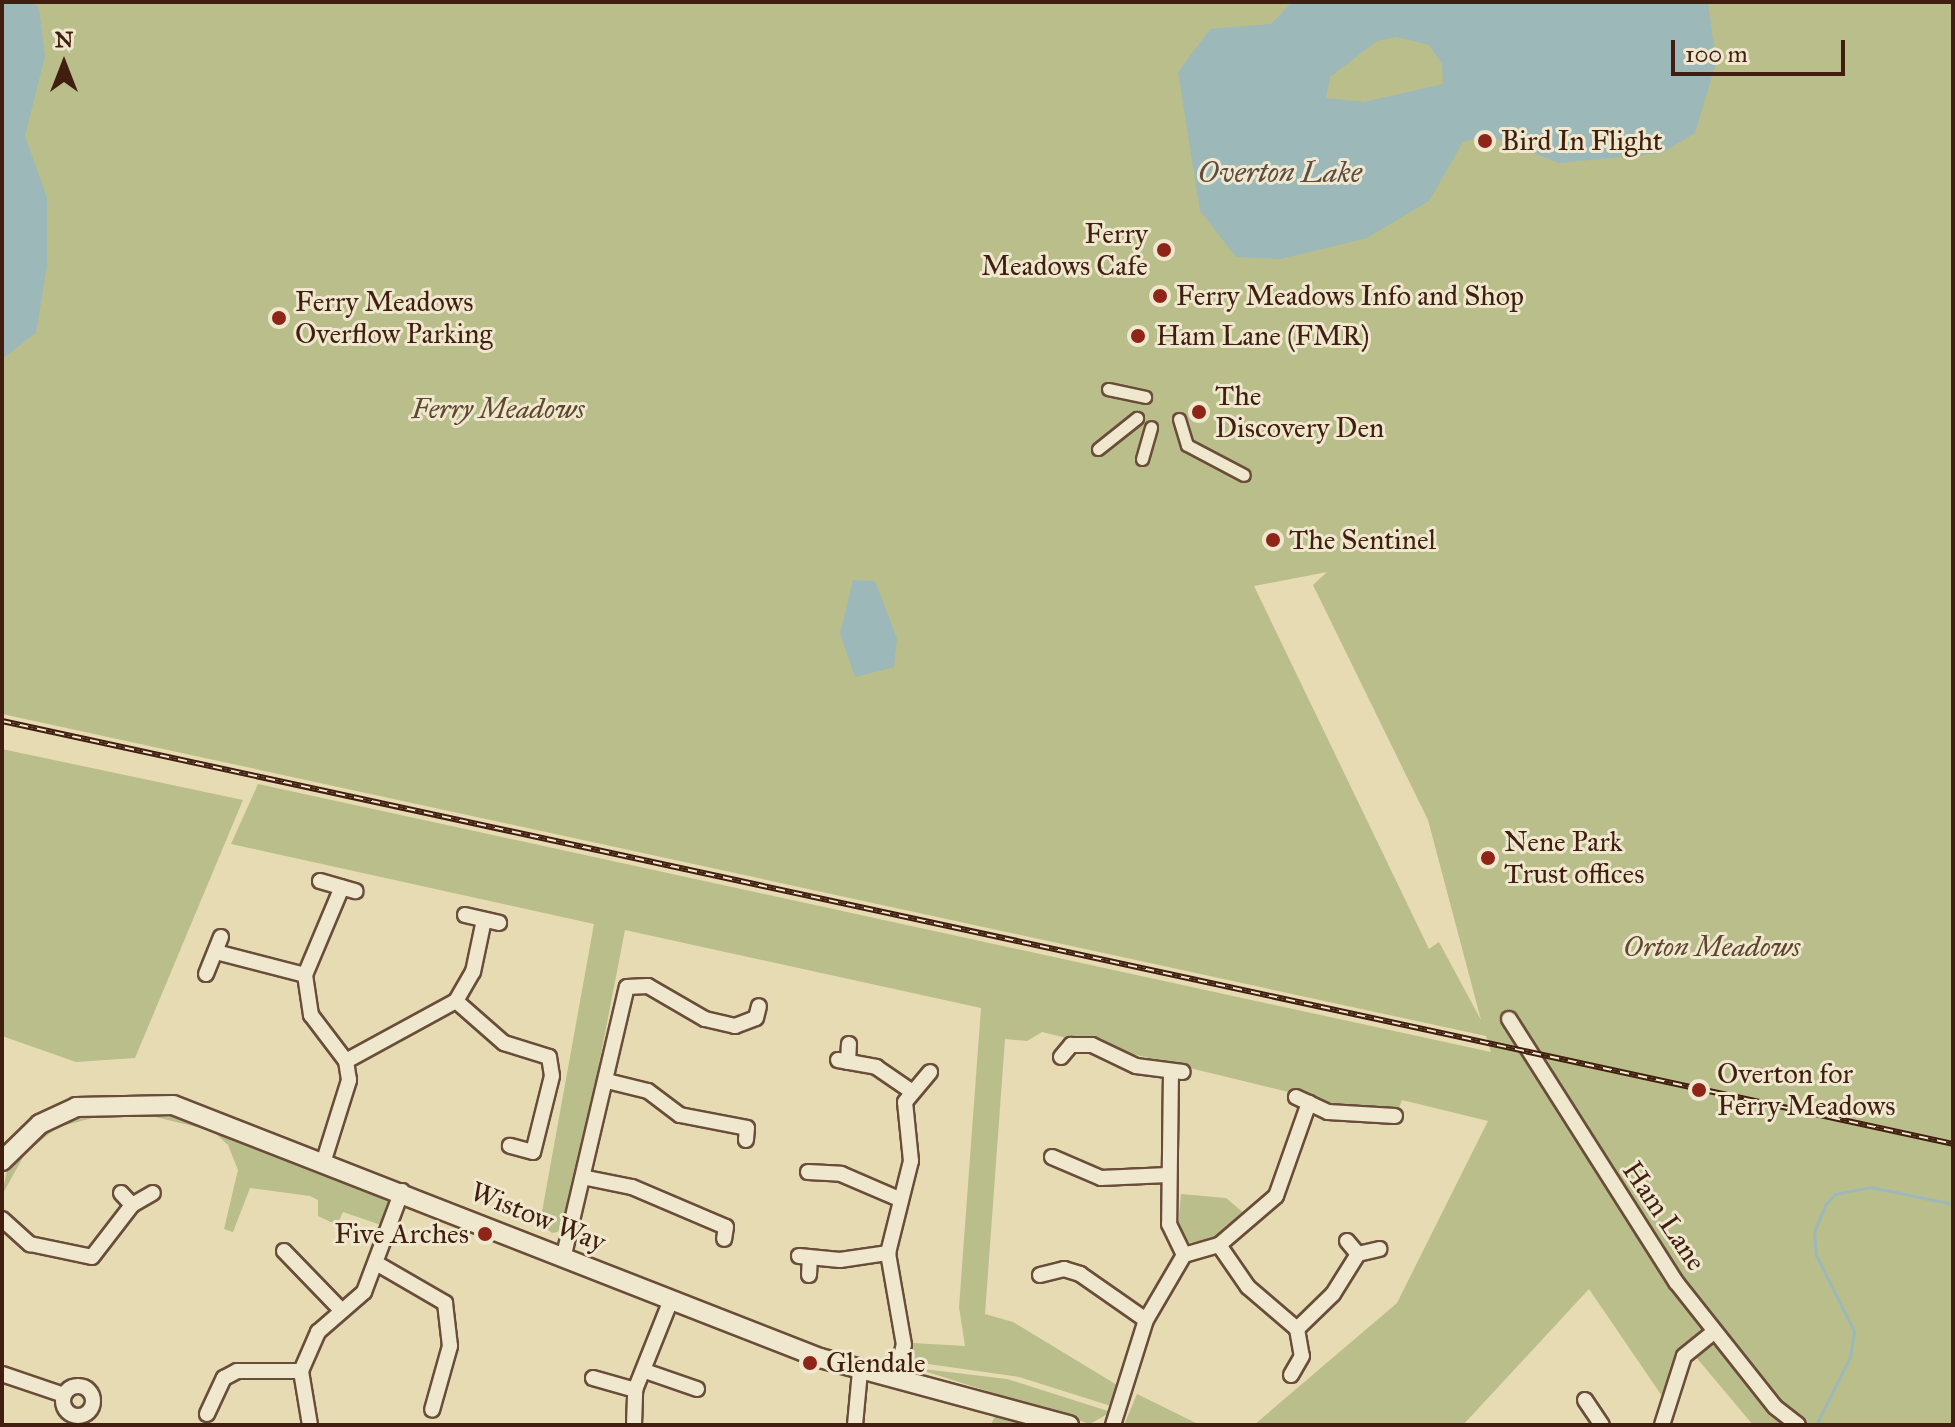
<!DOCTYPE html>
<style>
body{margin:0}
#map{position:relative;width:1955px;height:1427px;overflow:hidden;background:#e7dbb4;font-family:"IM FELL Great Primer",serif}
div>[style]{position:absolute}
.green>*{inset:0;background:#babe8a}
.water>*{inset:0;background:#9db8b9}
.stream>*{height:3px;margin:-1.5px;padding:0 1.5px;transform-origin:1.5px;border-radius:1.5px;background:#9db8b9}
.roads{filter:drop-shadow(2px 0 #6a4d39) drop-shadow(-2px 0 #6a4d39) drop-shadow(0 2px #6a4d39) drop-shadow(0 -2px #6a4d39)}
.pedestrian>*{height:11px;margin:-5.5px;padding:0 5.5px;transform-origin:5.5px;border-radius:5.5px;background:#efe8ce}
.minor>*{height:14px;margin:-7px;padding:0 7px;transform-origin:7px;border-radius:7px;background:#efe8ce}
.minor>.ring{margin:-7px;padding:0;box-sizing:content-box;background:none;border:14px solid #efe8ce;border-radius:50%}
.tertiary>*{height:18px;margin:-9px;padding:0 9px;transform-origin:9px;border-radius:9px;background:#efe8ce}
.rail>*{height:6px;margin-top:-3px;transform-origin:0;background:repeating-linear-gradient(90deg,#efe8ce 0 9px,#411e10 0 18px);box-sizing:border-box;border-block:2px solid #411e10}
.dots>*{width:22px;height:22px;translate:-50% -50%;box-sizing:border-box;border:4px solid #efe8ce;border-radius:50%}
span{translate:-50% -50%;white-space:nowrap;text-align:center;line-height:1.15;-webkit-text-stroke:6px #efe8ce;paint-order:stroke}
.poi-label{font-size:28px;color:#411e10}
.left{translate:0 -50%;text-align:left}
.right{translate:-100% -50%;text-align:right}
.park-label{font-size:28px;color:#5f462e;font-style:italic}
.street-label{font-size:28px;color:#411e10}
.water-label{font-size:30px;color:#5d4c43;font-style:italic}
.frame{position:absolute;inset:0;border:4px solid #411e10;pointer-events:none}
.north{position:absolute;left:24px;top:24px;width:80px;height:80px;-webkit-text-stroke:6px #efe8ce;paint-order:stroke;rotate:0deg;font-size:22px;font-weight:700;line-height:32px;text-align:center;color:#411e10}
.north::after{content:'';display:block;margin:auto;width:28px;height:36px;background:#411e10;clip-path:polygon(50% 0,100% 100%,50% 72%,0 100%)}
.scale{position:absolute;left:1671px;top:40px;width:174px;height:36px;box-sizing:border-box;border:4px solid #411e10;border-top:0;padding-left:10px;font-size:24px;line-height:28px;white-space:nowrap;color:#411e10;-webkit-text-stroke:6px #efe8ce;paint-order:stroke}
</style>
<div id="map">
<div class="green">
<div style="clip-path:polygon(evenodd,2px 2px,1953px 2px,1953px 1425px,1753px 1425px,1685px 1344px,1664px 1399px,1589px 1289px,1463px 1425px,1254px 1425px,1397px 1303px,1488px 1121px,1402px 1100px,1399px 1108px,1346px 1106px,1042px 1032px,1027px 1041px,1005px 1039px,985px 1314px,1013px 1322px,1117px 1385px,1111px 1406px,1019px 1377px,914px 1362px,913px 1343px,965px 1346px,959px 1307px,981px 1008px,625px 930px,567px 1230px,552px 1233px,540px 1223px,594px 924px,231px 844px,258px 784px,1491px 1052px,1486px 1036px,2px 714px,2px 2px,1327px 572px,1313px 585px,1428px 820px,1481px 1020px,1439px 942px,1429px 949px,1254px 586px,1327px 572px)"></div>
<div style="clip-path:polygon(2px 749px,243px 800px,135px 1058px,76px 1062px,2px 1036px)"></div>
<div style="clip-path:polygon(87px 1109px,108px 1114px,58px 1127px,26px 1152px,2px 1195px,9px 1161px,43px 1129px)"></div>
<div style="clip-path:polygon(172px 1111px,395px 1200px,384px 1226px,343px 1212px,337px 1225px,318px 1216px,318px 1200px,310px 1196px,250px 1188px,233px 1232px,224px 1229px,238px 1170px,228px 1145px,213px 1131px,139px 1113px)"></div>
<div style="clip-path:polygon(1181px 1194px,1226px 1198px,1245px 1214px,1218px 1238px,1187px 1243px,1178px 1227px)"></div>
<div style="clip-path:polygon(915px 1368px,1007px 1379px,1111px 1412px,1090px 1424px)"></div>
<div style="clip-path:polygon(1137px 1394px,1200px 1425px,1124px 1425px)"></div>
<div style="clip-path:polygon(997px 1411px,1047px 1425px,991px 1425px)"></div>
</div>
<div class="water">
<div style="clip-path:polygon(2px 2px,33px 2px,39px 9px,45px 56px,25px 136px,47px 198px,47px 265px,36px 333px,2px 359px)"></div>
<div style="clip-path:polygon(evenodd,1292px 2px,1708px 2px,1716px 63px,1695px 133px,1662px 153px,1559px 163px,1487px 135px,1463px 142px,1429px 201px,1367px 238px,1281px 259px,1236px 257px,1200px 211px,1178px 72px,1210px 29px,1271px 24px,1292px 2px,1397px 37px,1429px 45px,1442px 64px,1443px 84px,1364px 102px,1326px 98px,1330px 77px,1377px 41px,1397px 37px)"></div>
<div style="clip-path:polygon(853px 580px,875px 581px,897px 639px,894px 667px,855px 677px,840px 634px)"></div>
</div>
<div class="stream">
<div style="left:1816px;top:1425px;width:76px;rotate:-63.4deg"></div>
<div style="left:1850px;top:1357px;width:26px;rotate:-81deg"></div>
<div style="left:1854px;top:1331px;width:85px;rotate:-116.6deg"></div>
<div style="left:1816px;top:1255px;width:23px;rotate:-95deg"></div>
<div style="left:1814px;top:1232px;width:30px;rotate:-67deg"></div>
<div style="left:1826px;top:1204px;width:13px;rotate:-48deg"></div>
<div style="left:1835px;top:1194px;width:36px;rotate:-11deg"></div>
<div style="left:1870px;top:1187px;width:85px;rotate:11.6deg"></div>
</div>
<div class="roads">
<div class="pedestrian">
<div style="left:1108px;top:389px;width:38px;rotate:12deg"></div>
<div style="left:1179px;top:419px;width:27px;rotate:73deg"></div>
<div style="left:1187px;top:445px;width:64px;rotate:27.8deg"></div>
<div style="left:1098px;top:449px;width:50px;rotate:-38.5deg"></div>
<div style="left:1142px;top:459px;width:33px;rotate:-74deg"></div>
</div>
<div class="minor">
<div style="left:320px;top:881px;width:37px;rotate:16deg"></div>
<div style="left:465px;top:915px;width:35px;rotate:13deg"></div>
<div style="left:216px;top:952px;width:92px;rotate:14.5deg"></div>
<div style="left:206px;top:974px;width:40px;rotate:-68deg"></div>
<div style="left:456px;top:1001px;width:34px;rotate:-60deg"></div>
<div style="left:473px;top:972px;width:53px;rotate:-78.1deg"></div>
<div style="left:1509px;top:1019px;width:312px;rotate:57.6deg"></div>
<div style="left:1676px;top:1282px;width:159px;rotate:51.6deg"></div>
<div style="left:1775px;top:1407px;width:29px;rotate:38deg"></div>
<div style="left:1061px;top:1057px;width:16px;rotate:-50deg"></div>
<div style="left:1071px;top:1045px;width:21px"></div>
<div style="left:1092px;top:1045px;width:49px;rotate:25.5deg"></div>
<div style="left:1136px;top:1066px;width:47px;rotate:7.3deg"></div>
<div style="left:838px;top:1060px;width:39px;rotate:10deg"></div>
<div style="left:876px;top:1067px;width:42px;rotate:34.4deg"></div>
<div style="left:346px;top:1061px;width:125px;rotate:-28.6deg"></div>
<div style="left:456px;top:1001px;width:64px;rotate:41.2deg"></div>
<div style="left:504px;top:1043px;width:47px;rotate:17.3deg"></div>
<div style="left:549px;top:1057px;width:19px;rotate:81deg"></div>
<div style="left:552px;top:1076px;width:78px;rotate:104deg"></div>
<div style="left:533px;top:1152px;width:24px;rotate:-165deg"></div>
<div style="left:848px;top:1062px;width:18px;rotate:-87deg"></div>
<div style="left:1171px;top:1071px;width:153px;rotate:90.7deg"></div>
<div style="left:1169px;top:1224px;width:34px;rotate:64deg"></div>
<div style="left:607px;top:1081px;width:42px;rotate:13.7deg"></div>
<div style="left:648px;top:1091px;width:40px;rotate:37deg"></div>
<div style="left:680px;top:1115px;width:68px;rotate:11deg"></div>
<div style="left:747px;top:1128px;width:12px;rotate:95deg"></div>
<div style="left:1296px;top:1097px;width:35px;rotate:25deg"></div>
<div style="left:1328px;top:1112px;width:67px;rotate:3.4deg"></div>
<div style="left:1052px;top:1157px;width:53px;rotate:23.2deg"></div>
<div style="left:1101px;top:1178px;width:67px;rotate:-2.6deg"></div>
<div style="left:324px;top:1160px;width:84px;rotate:-72.6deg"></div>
<div style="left:349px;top:1080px;width:19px;rotate:-99deg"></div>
<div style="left:346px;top:1061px;width:58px;rotate:-127.3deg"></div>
<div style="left:311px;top:1015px;width:40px;rotate:-98.5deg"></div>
<div style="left:305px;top:975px;width:95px;rotate:-67.2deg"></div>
<div style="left:808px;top:1172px;width:33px;rotate:3deg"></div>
<div style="left:841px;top:1174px;width:63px;rotate:23.3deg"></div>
<div style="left:587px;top:1178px;width:46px;rotate:11.3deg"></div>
<div style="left:632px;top:1187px;width:102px;rotate:23.1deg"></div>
<div style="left:726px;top:1227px;width:12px;rotate:99deg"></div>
<div style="left:121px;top:1193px;width:16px;rotate:47deg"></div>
<div style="left:2px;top:1219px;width:38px;rotate:42deg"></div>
<div style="left:30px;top:1244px;width:63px;rotate:11.8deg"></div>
<div style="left:92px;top:1257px;width:66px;rotate:-52.4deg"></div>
<div style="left:132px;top:1205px;width:24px;rotate:-30deg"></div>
<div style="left:1347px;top:1241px;width:17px;rotate:50deg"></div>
<div style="left:1358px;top:1254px;width:22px;rotate:-13deg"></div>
<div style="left:1219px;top:1245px;width:51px;rotate:55.4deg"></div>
<div style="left:1248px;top:1287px;width:65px;rotate:40.6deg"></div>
<div style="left:1297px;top:1329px;width:27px;rotate:80deg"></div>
<div style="left:1302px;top:1356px;width:22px;rotate:120deg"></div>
<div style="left:284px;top:1251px;width:83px;rotate:46deg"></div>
<div style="left:799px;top:1256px;width:41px;rotate:5.6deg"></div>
<div style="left:840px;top:1260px;width:49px;rotate:-8.3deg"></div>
<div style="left:563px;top:1259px;width:279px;rotate:-76.8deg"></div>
<div style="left:627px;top:987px;width:21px;rotate:-3deg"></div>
<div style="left:648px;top:986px;width:66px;rotate:30.1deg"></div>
<div style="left:705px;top:1019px;width:31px;rotate:13deg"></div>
<div style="left:735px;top:1026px;width:22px;rotate:-21deg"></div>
<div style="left:756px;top:1018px;width:12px;rotate:-76deg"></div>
<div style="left:376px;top:1263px;width:80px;rotate:30.1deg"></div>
<div style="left:445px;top:1303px;width:43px;rotate:83.4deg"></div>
<div style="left:450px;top:1346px;width:66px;rotate:105.7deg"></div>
<div style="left:809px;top:1275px;width:17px;rotate:-87deg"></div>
<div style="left:1040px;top:1275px;width:25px;rotate:-14deg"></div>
<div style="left:1064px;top:1269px;width:17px;rotate:17deg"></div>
<div style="left:1080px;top:1274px;width:80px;rotate:34.9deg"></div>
<div style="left:1297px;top:1329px;width:50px;rotate:-44.2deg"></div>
<div style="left:1333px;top:1294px;width:47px;rotate:-58deg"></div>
<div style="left:645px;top:1371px;width:55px;rotate:19.1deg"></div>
<div style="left:2px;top:1374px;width:65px;rotate:18.7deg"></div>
<div style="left:593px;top:1378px;width:44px;rotate:15.9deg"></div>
<div style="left:895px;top:1378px;width:34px;rotate:-75deg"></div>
<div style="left:904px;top:1345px;width:93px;rotate:-99.9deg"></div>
<div style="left:888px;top:1253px;width:95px;rotate:-76deg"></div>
<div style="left:911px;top:1161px;width:59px;rotate:-95.8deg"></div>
<div style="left:905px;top:1102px;width:39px;rotate:-50deg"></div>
<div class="ring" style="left:63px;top:1386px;width:16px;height:16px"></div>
<div style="left:1585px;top:1400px;width:30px;rotate:56deg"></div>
<div style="left:207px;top:1414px;width:40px;rotate:-65deg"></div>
<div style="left:224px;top:1378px;width:15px;rotate:-28deg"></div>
<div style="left:237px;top:1371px;width:64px"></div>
<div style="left:310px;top:1425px;width:55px;rotate:-99.5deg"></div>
<div style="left:301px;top:1371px;width:43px;rotate:-66.4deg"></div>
<div style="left:318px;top:1332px;width:61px;rotate:-41deg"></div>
<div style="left:364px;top:1292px;width:108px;rotate:-69.4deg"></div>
<div style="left:634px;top:1425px;width:35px;rotate:-88deg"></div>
<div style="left:635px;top:1390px;width:97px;rotate:-68.2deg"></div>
<div style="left:855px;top:1425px;width:54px;rotate:-84.7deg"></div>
<div style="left:1113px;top:1425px;width:110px;rotate:-72.6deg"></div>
<div style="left:1146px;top:1320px;width:75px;rotate:-59.7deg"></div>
<div style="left:1184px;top:1255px;width:36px;rotate:-16deg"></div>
<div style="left:1219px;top:1245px;width:75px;rotate:-40.7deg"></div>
<div style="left:1276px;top:1196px;width:99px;rotate:-70.5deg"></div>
<div style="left:1662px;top:1425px;width:72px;rotate:-72.3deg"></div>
<div style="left:1684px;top:1356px;width:38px;rotate:-39deg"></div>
</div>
<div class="tertiary">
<div style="left:2px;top:1161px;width:53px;rotate:-44.2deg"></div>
<div style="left:40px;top:1124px;width:40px;rotate:-25deg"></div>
<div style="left:76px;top:1107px;width:97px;rotate:-1.2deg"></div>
<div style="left:173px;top:1105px;width:695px;rotate:21.36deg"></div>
<div style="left:820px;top:1358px;width:258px;rotate:15.1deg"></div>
</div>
</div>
<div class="rail">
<div style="left:2px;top:721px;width:1996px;rotate:12.23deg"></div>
</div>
<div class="dots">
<div style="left:1485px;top:141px;background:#8f2418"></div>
<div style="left:1164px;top:250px;background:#8f2418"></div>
<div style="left:1160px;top:296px;background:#8f2418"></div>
<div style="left:279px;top:318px;background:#8f2418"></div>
<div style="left:1138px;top:336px;background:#8f2418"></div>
<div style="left:1199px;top:412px;background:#8f2418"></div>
<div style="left:1273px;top:540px;background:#8f2418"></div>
<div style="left:1488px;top:858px;background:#8f2418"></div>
<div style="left:1699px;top:1090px;background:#8f2418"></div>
<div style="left:485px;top:1234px;background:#8f2418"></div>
<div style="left:810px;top:1363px;background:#8f2418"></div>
</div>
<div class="poi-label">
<span class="left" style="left:1501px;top:141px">Bird In Flight</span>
<span class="right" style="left:1148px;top:250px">Ferry<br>Meadows Cafe</span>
<span class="left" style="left:1176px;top:296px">Ferry Meadows Info and Shop</span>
<span class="left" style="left:295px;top:318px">Ferry Meadows<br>Overflow Parking</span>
<span class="left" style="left:1156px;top:336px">Ham Lane (FMR)</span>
<span class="left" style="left:1215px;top:412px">The<br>Discovery Den</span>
<span class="left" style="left:1289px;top:540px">The Sentinel</span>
<span class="left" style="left:1504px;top:858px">Nene Park<br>Trust offices</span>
<span class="left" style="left:1717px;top:1090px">Overton for<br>Ferry Meadows</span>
<span class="right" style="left:469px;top:1234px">Five Arches</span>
<span class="left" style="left:826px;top:1363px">Glendale</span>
</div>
<div class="park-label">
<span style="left:498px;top:409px">Ferry Meadows</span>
<span style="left:1712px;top:947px">Orton Meadows</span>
</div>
<div class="street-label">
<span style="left:1664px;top:1216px;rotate:56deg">Ham Lane</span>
<span style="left:538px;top:1217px;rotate:22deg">Wistow Way</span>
</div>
<div class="water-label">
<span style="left:1280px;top:172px">Overton Lake</span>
</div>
<div class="frame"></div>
<div class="north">N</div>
<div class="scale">100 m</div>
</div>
